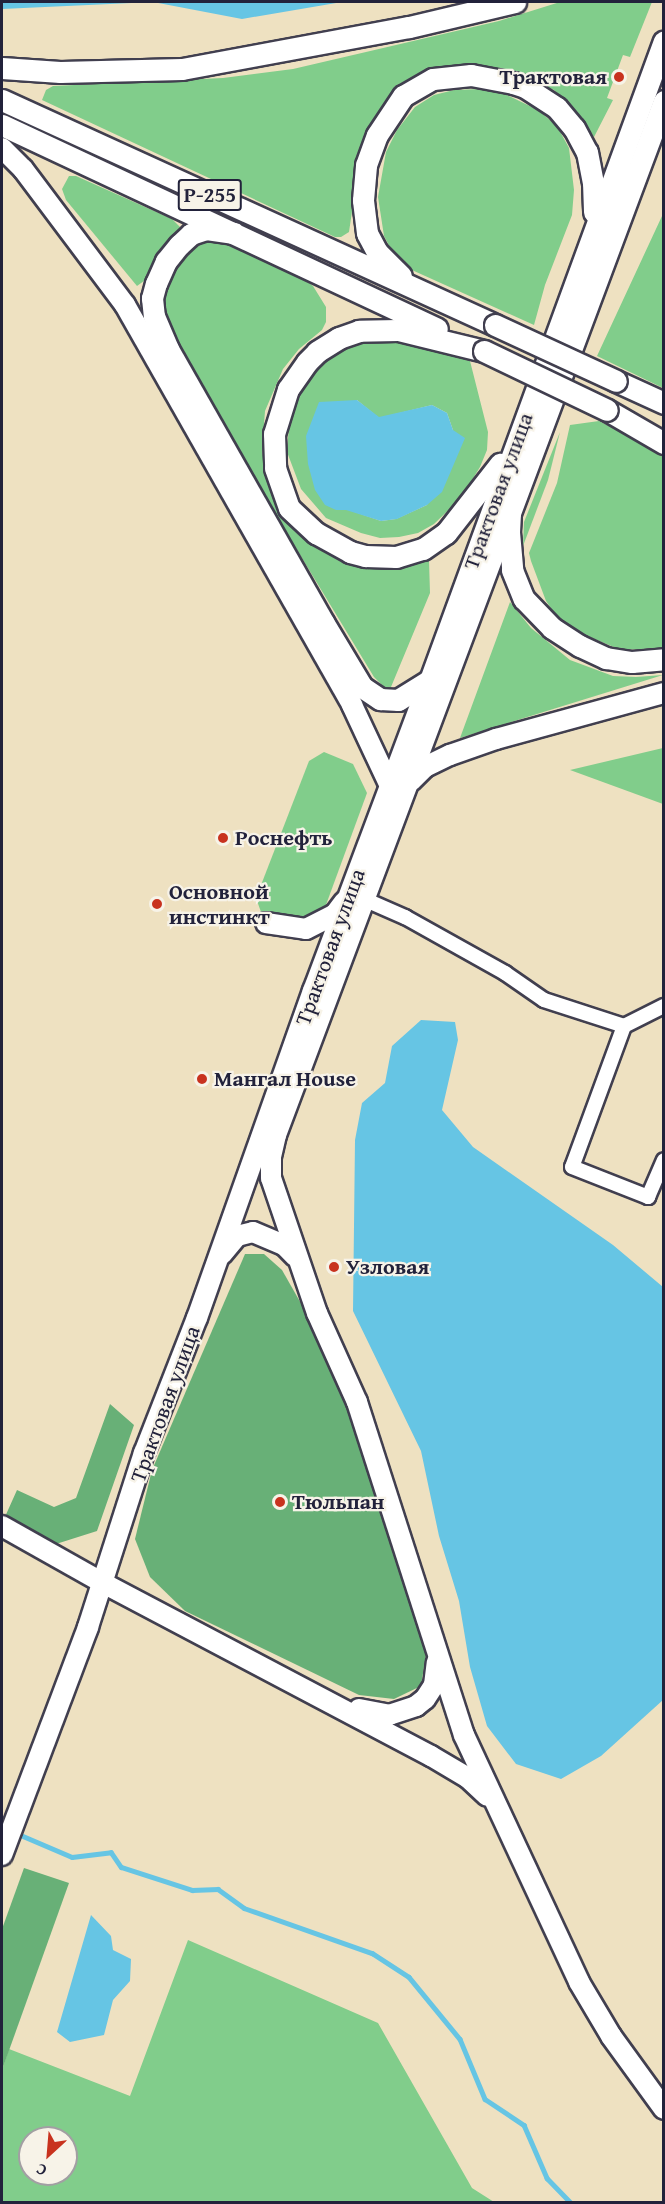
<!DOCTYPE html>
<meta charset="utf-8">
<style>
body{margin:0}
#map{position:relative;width:665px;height:2204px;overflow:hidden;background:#eee1c1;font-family:"Gentium Book Plus",serif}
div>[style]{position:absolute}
.green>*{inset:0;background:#81cd8b}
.forest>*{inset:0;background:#68b077}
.water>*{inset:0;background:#66c5e4}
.stream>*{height:4.5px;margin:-2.25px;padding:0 2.25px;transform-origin:2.25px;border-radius:2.25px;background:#66c5e4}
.roads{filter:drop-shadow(2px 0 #413f4f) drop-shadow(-2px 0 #413f4f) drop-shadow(0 2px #413f4f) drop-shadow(0 -2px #413f4f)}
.street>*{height:14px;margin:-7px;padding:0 7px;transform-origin:7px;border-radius:7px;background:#fff}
.secondary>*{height:20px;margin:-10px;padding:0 10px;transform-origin:10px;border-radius:10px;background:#fff}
.primary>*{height:21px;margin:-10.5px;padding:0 10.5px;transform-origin:10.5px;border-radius:10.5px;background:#fff}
.bridges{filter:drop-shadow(2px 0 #413f4f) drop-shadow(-2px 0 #413f4f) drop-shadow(0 2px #413f4f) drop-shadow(0 -2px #413f4f)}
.primary-bridge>*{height:21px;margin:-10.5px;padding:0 10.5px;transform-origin:10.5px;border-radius:10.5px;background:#fff}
.dots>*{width:16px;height:16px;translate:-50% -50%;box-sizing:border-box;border:3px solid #f7f3e8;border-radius:50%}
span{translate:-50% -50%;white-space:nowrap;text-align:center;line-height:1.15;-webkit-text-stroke:4.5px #f7f3e8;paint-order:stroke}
.shield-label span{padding:2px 4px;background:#f7f3e8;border:2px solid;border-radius:4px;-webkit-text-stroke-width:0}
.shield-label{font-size:21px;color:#22223b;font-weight:700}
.poi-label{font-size:22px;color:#22223b;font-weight:700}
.right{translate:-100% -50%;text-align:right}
.left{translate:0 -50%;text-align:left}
.street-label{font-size:22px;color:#22223b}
.frame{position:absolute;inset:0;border:3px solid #22223b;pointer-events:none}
.north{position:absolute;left:18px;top:2126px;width:60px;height:60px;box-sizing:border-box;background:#f7f3e8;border:2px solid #a29fa3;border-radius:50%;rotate:206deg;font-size:16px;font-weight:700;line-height:24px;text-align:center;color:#22223b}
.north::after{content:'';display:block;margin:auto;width:21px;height:27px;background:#c8321e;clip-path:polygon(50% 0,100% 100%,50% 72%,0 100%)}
</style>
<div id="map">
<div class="green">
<div style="clip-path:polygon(560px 2px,652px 2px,630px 57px,623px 55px,607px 98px,613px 100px,594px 137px,570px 104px,554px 90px,521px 74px,478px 65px,445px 66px,429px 72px,356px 184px,349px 232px,341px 237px,335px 237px,42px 100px,46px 90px,53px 86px,223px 78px,293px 69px,499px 21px)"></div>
<div style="clip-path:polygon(480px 89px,505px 94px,538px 110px,557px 126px,569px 148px,574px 190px,572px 215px,545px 285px,534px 325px,403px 266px,397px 261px,384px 236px,378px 197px,386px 152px,397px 130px,415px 107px,434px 95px,454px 90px)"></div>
<div style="clip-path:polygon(69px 176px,76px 176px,172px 219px,181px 228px,148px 278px,137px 286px,66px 200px,62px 189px)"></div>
<div style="clip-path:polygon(663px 206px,663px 388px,597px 356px,662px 216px)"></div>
<div style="clip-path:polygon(217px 239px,304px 279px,313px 286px,326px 307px,326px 322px,322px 330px,299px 349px,283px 369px,265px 411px,262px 451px,270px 490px,279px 509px,298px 534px,341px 557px,407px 564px,429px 560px,430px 593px,391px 687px,384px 687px,374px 677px,165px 332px,161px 304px,167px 276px,189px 246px,200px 240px)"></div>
<div style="clip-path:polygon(evenodd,378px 340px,417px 345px,470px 361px,488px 432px,487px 450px,480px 467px,461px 498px,434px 524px,418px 533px,399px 537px,380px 538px,361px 533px,326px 518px,301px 489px,287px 452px,290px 412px,297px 393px,309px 376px,323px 361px,340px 350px,359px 342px,378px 340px,357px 400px,379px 418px,432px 405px,447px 413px,453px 430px,427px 505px,396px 519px,381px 521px,346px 509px,357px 400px)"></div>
<div style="clip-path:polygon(599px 421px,663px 453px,663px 648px,621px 650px,580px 633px,557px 617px,546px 601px,531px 561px,529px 553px,557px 483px,570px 425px)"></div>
<div style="clip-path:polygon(560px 432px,548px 480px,523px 546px,524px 522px)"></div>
<div style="clip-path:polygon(510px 602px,531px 628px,570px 660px,613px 676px,636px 677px,663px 675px,460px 738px)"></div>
<div style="clip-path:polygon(663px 748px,663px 804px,570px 770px)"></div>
<div style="clip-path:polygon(324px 752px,353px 764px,367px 793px,323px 913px,293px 924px,261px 912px,256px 898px,309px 761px)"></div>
<div style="clip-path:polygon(evenodd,188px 1940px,378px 2023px,472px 2188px,494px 2202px,2px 2202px,2px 2070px,9px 2049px,130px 2096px,188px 1940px,30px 2138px,66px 2138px,66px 2174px,30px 2174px,30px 2138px)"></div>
</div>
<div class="forest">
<div style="clip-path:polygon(245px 1254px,264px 1254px,282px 1270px,357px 1402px,426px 1655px,421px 1686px,394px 1699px,359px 1695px,185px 1611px,150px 1577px,135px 1539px,152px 1470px)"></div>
<div style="clip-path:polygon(110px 1404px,134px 1425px,97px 1531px,56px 1544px,4px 1519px,17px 1490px,54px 1507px,76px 1498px)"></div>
<div style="clip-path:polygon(24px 1868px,69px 1883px,2px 2070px,2px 1929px)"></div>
</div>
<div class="water">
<div style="clip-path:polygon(2px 2px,342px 2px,242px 19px,153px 2px,2px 9px)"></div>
<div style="clip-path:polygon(357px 400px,379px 417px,432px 405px,447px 413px,453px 430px,465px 438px,442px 492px,427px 505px,397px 519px,381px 521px,346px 510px,336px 510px,325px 505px,315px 490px,308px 464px,306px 436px,319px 402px)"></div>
<div style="clip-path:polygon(421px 1020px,455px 1022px,458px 1040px,442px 1110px,473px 1147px,613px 1245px,663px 1287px,663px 1700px,601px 1756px,561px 1779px,516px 1764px,487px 1726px,470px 1667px,459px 1601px,439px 1536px,421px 1451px,353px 1311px,355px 1140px,362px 1103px,385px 1083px,392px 1046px)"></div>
<div style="clip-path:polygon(91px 1915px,111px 1936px,113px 1950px,131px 1959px,130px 1981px,113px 2000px,104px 2035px,70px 2042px,57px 2032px)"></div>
</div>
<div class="stream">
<div style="left:23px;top:1836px;width:53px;rotate:23.2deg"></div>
<div style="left:72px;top:1857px;width:39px;rotate:-7deg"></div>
<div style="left:111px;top:1852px;width:18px;rotate:56deg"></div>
<div style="left:121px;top:1867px;width:75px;rotate:17.9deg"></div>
<div style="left:192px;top:1890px;width:26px;rotate:-2deg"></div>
<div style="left:218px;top:1889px;width:32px;rotate:36deg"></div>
<div style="left:244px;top:1908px;width:136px;rotate:19.4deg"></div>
<div style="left:372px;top:1953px;width:44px;rotate:33deg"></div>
<div style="left:409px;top:1977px;width:80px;rotate:50.6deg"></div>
<div style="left:460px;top:2039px;width:65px;rotate:67.4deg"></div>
<div style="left:485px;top:2099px;width:47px;rotate:33.7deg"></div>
<div style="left:524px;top:2125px;width:58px;rotate:66.5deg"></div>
<div style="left:547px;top:2178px;width:33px;rotate:46deg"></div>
</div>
<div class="roads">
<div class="street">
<div style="left:366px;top:900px;width:43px;rotate:23.6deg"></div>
<div style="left:405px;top:917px;width:115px;rotate:29.2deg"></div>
<div style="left:505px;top:973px;width:47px;rotate:34.7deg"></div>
<div style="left:544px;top:1000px;width:84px;rotate:18deg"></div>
<div style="left:624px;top:1026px;width:45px;rotate:-26.6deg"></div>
<div style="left:624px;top:1026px;width:150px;rotate:110.2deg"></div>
<div style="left:572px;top:1167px;width:82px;rotate:21.5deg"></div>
<div style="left:648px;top:1197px;width:40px;rotate:-66.6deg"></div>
</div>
<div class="secondary">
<div style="left:2px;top:148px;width:30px;rotate:45deg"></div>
<div style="left:23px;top:169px;width:170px;rotate:53.1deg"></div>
<div style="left:125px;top:305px;width:460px;rotate:60.4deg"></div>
<div style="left:352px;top:705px;width:89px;rotate:64.9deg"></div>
<div style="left:508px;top:517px;width:660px;rotate:110.58deg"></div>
<div style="left:276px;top:1135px;width:22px;rotate:103deg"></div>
<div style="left:271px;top:1156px;width:22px;rotate:90deg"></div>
<div style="left:271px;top:1178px;width:143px;rotate:71.2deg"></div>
<div style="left:317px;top:1313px;width:98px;rotate:65.8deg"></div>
<div style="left:357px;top:1402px;width:350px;rotate:72.2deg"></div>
<div style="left:464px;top:1735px;width:272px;rotate:65deg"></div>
<div style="left:579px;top:1982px;width:63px;rotate:59.3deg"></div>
<div style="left:611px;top:2036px;width:90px;rotate:54deg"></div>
<div style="left:411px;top:781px;width:20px;rotate:-45deg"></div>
<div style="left:425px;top:767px;width:28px;rotate:-26deg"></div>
<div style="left:450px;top:755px;width:49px;rotate:-19.2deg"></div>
<div style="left:496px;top:739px;width:174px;rotate:-15.3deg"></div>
<div style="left:266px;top:923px;width:40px;rotate:8.5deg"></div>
<div style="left:306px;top:929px;width:33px;rotate:-27deg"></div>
<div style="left:335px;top:914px;width:15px;rotate:-53deg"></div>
<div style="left:222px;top:1254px;width:23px;rotate:-50deg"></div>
<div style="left:237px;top:1236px;width:16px;rotate:-14deg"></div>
<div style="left:253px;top:1232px;width:34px;rotate:23deg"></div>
<div style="left:284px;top:1245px;width:16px;rotate:45deg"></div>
<div style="left:2px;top:1526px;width:116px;rotate:29.4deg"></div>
<div style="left:103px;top:1583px;width:371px;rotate:27.8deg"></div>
<div style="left:431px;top:1756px;width:43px;rotate:30.7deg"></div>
<div style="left:468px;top:1778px;width:26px;rotate:43deg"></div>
<div style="left:359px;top:1709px;width:31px;rotate:11deg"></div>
<div style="left:389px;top:1715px;width:28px;rotate:-18deg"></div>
<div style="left:416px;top:1706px;width:11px;rotate:-38deg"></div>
<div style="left:425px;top:1699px;width:17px;rotate:-57deg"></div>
<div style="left:434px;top:1685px;width:23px;rotate:-83deg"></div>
<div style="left:2px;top:1855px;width:244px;rotate:-69.3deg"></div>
<div style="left:88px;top:1627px;width:183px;rotate:-72.2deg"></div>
<div style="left:144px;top:1453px;width:145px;rotate:-68.6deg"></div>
<div style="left:197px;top:1318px;width:347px;rotate:-70.5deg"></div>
<div style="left:313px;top:991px;width:332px;rotate:-69.4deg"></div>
</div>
<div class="primary">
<div style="left:2px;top:68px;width:58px;rotate:3.9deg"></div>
<div style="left:60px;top:72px;width:122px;rotate:-1.4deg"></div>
<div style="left:182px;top:69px;width:231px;rotate:-10.5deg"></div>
<div style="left:409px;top:27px;width:109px;rotate:-13.3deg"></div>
<div style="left:2px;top:100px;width:542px;rotate:24.53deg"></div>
<div style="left:664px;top:101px;width:440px;rotate:110.5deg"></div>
<div style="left:510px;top:513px;width:19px;rotate:93deg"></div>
<div style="left:509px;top:532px;width:38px;rotate:85deg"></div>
<div style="left:512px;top:570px;width:31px;rotate:68deg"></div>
<div style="left:524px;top:599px;width:40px;rotate:46deg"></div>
<div style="left:552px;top:628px;width:33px;rotate:33deg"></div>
<div style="left:580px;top:646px;width:29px;rotate:25deg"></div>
<div style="left:606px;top:658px;width:26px;rotate:9deg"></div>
<div style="left:632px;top:662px;width:32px;rotate:-5deg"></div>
<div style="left:2px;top:125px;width:480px;rotate:25.1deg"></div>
<div style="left:234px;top:233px;width:28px;rotate:-172deg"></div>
<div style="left:206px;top:229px;width:16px;rotate:162deg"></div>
<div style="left:191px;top:234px;width:16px;rotate:137deg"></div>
<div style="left:179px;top:245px;width:21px;rotate:129deg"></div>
<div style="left:166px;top:261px;width:24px;rotate:114deg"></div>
<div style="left:156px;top:283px;width:16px;rotate:105deg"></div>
<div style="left:152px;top:298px;width:18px;rotate:84deg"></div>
<div style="left:154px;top:316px;width:36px;rotate:67deg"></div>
<div style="left:168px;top:349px;width:314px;rotate:60.4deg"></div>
<div style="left:323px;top:622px;width:76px;rotate:59deg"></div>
<div style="left:362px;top:687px;width:22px;rotate:34deg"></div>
<div style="left:380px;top:699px;width:18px;rotate:3deg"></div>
<div style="left:398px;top:700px;width:38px;rotate:-32deg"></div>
<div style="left:430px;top:680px;width:680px;rotate:-69.89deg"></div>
<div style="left:401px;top:276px;width:34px;rotate:-135deg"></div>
<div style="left:377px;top:252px;width:21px;rotate:-118deg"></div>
<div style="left:367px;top:233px;width:33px;rotate:-97deg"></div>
<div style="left:363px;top:200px;width:35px;rotate:-85deg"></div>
<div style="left:366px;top:165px;width:32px;rotate:-70deg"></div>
<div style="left:377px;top:135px;width:47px;rotate:-56.3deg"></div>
<div style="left:403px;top:96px;width:34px;rotate:-30deg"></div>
<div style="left:433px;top:79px;width:38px;rotate:-6deg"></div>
<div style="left:471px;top:75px;width:43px;rotate:10.8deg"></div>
<div style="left:513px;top:83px;width:13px;rotate:18deg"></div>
<div style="left:525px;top:87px;width:38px;rotate:33deg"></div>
<div style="left:557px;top:108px;width:26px;rotate:50deg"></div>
<div style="left:574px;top:128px;width:27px;rotate:62deg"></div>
<div style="left:587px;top:152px;width:31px;rotate:79deg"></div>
<div style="left:593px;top:182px;width:30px;rotate:88deg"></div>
<div style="left:484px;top:351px;width:89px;rotate:-166.3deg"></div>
<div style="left:398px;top:330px;width:39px;rotate:179deg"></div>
<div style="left:359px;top:331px;width:21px;rotate:161deg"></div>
<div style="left:339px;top:338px;width:26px;rotate:148deg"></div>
<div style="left:317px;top:352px;width:14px;rotate:135deg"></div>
<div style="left:307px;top:362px;width:33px;rotate:125deg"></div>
<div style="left:288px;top:389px;width:47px;rotate:107.3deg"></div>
<div style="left:274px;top:434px;width:34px;rotate:88deg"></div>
<div style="left:275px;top:468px;width:42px;rotate:70.7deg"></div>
<div style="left:289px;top:508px;width:37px;rotate:43deg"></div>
<div style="left:316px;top:533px;width:39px;rotate:29deg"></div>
<div style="left:350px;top:552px;width:16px;rotate:15deg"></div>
<div style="left:365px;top:556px;width:31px;rotate:2deg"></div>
<div style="left:396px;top:557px;width:28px;rotate:-17deg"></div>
<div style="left:423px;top:549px;width:28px;rotate:-35deg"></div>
<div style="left:446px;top:533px;width:88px;rotate:-52deg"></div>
<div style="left:616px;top:381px;width:53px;rotate:24.6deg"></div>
<div style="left:607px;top:410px;width:66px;rotate:30.1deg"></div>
</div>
</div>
<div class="bridges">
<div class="primary-bridge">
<div style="left:495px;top:325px;width:133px;rotate:24.8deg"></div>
<div style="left:484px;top:351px;width:136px;rotate:25.6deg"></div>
</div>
</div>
<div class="dots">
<div style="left:619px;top:77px;background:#c8321e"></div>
<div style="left:223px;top:838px;background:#c8321e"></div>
<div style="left:157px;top:904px;background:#c8321e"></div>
<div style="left:202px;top:1079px;background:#c8321e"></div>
<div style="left:334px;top:1267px;background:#c8321e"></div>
<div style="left:280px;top:1502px;background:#c8321e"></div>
</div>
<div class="shield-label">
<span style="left:210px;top:195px">Р-255</span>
</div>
<div class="poi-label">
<span class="right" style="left:607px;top:77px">Трактовая</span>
<span class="left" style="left:235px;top:838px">Роснефть</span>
<span class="left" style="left:169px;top:904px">Основной<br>инстинкт</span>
<span class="left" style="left:214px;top:1079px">Мангал House</span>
<span class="left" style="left:346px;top:1267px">Узловая</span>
<span class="left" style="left:292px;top:1502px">Тюльпан</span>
</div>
<div class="street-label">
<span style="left:498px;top:491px;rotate:-70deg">Трактовая улица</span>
<span style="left:330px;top:947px;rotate:-70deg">Трактовая улица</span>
<span style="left:165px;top:1404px;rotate:-70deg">Трактовая улица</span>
</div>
<div class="frame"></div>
<div class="north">С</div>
</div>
